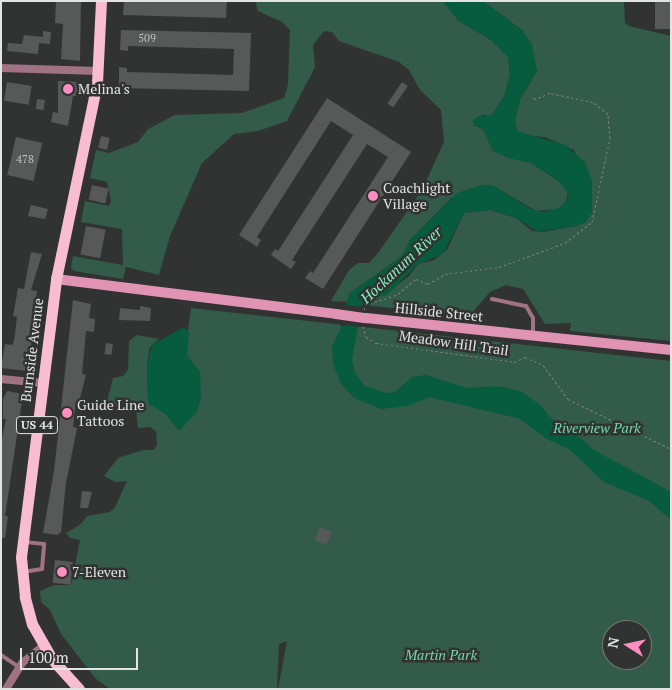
<!DOCTYPE html>
<style>
body{margin:0}
#map{position:relative;width:672px;height:690px;overflow:hidden;background:#303332;font-family:"PT Serif",serif}
div>[style]{position:absolute}
.green>*{inset:0;background:#335b49}
.water>*{inset:0;background:#075b3f}
.pier>*{inset:0;background:#303332}
.building>*{inset:0;background:#565958;transform-origin:0 0}
.path>*{height:1px;margin-top:-0.5px;transform-origin:0;background:repeating-linear-gradient(90deg,#7c7e7d 0 2.5px,transparent 0 5px)}
.lane>*{height:4px;margin:-2px;padding:0 2px;transform-origin:2px;border-radius:2px;background:#a17184}
.street>*{height:8px;margin:-4px;padding:0 4px;transform-origin:4px;border-radius:4px;background:#a17184}
.secondary>*{height:10px;margin:-5px;padding:0 5px;transform-origin:5px;border-radius:5px;background:#e093b2}
.primary>*{height:11px;margin:-5.5px;padding:0 5.5px;transform-origin:5.5px;border-radius:5.5px;background:#f8bcd3}
.secondary-bridge>*{height:10px;margin:-5px;padding:0 5px;transform-origin:5px;border-radius:5px;background:#e093b2}
.dots>*{width:14px;height:14px;translate:-50% -50%;box-sizing:border-box;border:2px solid #303332;border-radius:50%}
span{translate:-50% -50%;white-space:nowrap;text-align:center;line-height:1.15;-webkit-text-stroke:5px #303332;paint-order:stroke}
.number-label{font-size:11px;color:#c0c2c1}
.number-label span{-webkit-text-stroke-width:0}
.shield-label span{padding:1px 4px;background:#303332;border:1px solid;border-radius:4px;-webkit-text-stroke-width:0}
.shield-label{font-size:12px;color:#e3e5e4;font-weight:700}
.poi-label{font-size:14px;color:#e3e5e4}
.left{translate:0 -50%;text-align:left}
.street-label{font-size:14px;color:#e3e5e4}
.park-label{font-size:14px;color:#71d9ab;font-style:italic}
.water-label{font-size:15px;color:#87efc0;font-style:italic}
.frame{position:absolute;inset:0;border:2px solid #e3e5e4;pointer-events:none}
.north{position:absolute;left:602px;top:620px;width:50px;height:50px;box-sizing:border-box;background:#303332;border:1px solid #787a79;border-radius:50%;rotate:280deg;font-size:14px;font-weight:700;line-height:20px;text-align:center;color:#e3e5e4}
.north::after{content:'';display:block;margin:auto;width:18px;height:22px;background:#fd8ebf;clip-path:polygon(50% 0,100% 100%,50% 72%,0 100%)}
.scale{position:absolute;left:20px;top:648px;width:118px;height:22px;box-sizing:border-box;border:2px solid #e3e5e4;border-top:0;padding-left:6px;font-size:15px;line-height:18px;white-space:nowrap;color:#e3e5e4;-webkit-text-stroke:4px #303332;paint-order:stroke}
</style>
<div id="map">
<div class="green">
<div style="clip-path:polygon(255px 1px,443px 1px,459px 21px,491px 40px,508px 57px,510px 74px,504px 97px,491px 116px,482px 115px,473px 125px,483px 129px,493px 151px,531px 163px,560px 182px,568px 190px,566px 202px,558px 209px,536px 211px,492px 185px,451px 198px,410px 240px,402px 256px,349px 294px,347px 302px,331px 301px,349px 270px,358px 263px,369px 263px,378px 253px,422px 190px,444px 142px,441px 110px,420px 90px,409px 70px,399px 62px,339px 41px,332px 32px,324px 31px,313px 45px,315px 67px,287px 121px,258px 131px,234px 134px,202px 163px,170px 236px,159px 275px,126px 267px,123px 279px,74px 271px,71px 268px,73px 256px,123px 265px,122px 229px,81px 222px,85px 201px,109px 206px,111px 201px,107px 182px,90px 178px,96px 150px,109px 153px,138px 142px,148px 129px,175px 115px,242px 113px,284px 98px,288px 85px,290px 30px,282px 22px,258px 11px)"></div>
<div style="clip-path:polygon(483px 1px,624px 1px,625px 23px,629px 26px,671px 36px,671px 341px,570px 331px,571px 323px,545px 324px,523px 289px,506px 285px,490px 292px,472px 313px,465px 315px,362px 305px,366px 299px,384px 295px,408px 277px,418px 264px,434px 260px,447px 250px,464px 213px,490px 210px,516px 218px,532px 231px,543px 232px,576px 226px,592px 213px,574px 150px,545px 137px,521px 135px,517px 131px,515px 120px,520px 99px,537px 71px,523px 31px)"></div>
<div style="clip-path:polygon(evenodd,191px 308px,671px 361px,671px 689px,278px 689px,287px 641px,279px 644px,277px 689px,110px 689px,95px 678px,61px 634px,50px 610px,41px 602px,40px 591px,54px 585px,71px 585px,80px 540px,70px 538px,66px 533px,81px 524px,87px 516px,110px 512px,115px 507px,127px 481px,115px 482px,104px 476px,118px 458px,143px 450px,154px 450px,157px 445px,156px 431px,150px 427px,138px 428px,136px 410px,121px 405px,110px 406px,107px 401px,113px 378px,123px 376px,128px 370px,129px 341px,137px 335px,159px 339px,150px 347px,147px 363px,148px 402px,151px 406px,188px 330px,191px 308px,612px 630px,642px 630px,642px 660px,612px 660px,612px 630px)"></div>
</div>
<div class="water">
<div style="clip-path:polygon(443px 1px,483px 1px,523px 31px,532px 44px,537px 71px,520px 99px,515px 120px,517px 131px,565px 145px,585px 162px,592px 181px,592px 213px,586px 222px,576px 226px,538px 232px,516px 218px,490px 210px,464px 213px,443px 254px,418px 264px,387px 295px,366px 299px,362px 303px,352px 360px,355px 373px,365px 386px,386px 393px,395px 392px,412px 377px,426px 375px,467px 388px,499px 386px,522px 392px,539px 404px,556px 423px,582px 439px,594px 450px,671px 492px,671px 520px,649px 501px,604px 482px,570px 450px,547px 439px,520px 419px,429px 397px,408px 406px,381px 409px,354px 398px,341px 384px,333px 364px,332px 346px,340px 330px,349px 294px,402px 256px,410px 240px,457px 193px,481px 185px,492px 185px,531px 209px,543px 212px,561px 207px,569px 195px,560px 182px,531px 163px,508px 158px,493px 151px,483px 129px,473px 125px,473px 120px,479px 116px,491px 116px,504px 97px,510px 74px,508px 57px,491px 40px,459px 21px)"></div>
<div style="clip-path:polygon(184px 327px,189px 333px,187px 355px,200px 372px,201px 398px,197px 412px,179px 431px,165px 414px,148px 403px,147px 364px,152px 345px)"></div>
</div>
<div class="pier">
<div style="clip-path:polygon(343px 305px,364px 307px,360px 327px,340px 325px)"></div>
</div>
<div class="building">
<div style="clip-path:polygon(56px 1px,81px 1px,80px 61px,61px 59px,63px 24px,55px 23px)"></div>
<div style="clip-path:polygon(124px 1px,227px 1px,226px 18px,123px 15px)"></div>
<div style="left:655px;top:1px;width:16px;height:28px"></div>
<div style="clip-path:polygon(121px 30px,251px 33px,249px 91px,119px 88px,119px 67px,127px 68px,127px 72px,233px 75px,234px 49px,128px 46px,128px 51px,120px 50px)"></div>
<div style="clip-path:polygon(43px 31px,51px 32px,50px 44px,39px 43px,38px 54px,7px 51px,8px 43px,22px 44px,24px 35px,43px 37px)"></div>
<div style="clip-path:polygon(58px 81px,80px 82px,77px 96px,73px 96px,68px 126px,51px 122px,53px 112px,58px 113px)"></div>
<div style="left:7px;top:82px;width:25px;height:19px;rotate:9deg"></div>
<div style="left:402px;top:82px;width:7px;height:26px;rotate:34deg"></div>
<div style="clip-path:polygon(327px 98px,411px 152px,323px 289px,305px 278px,310px 271px,313px 273px,388px 157px,367px 144px,292px 260px,296px 262px,291px 269px,271px 255px,275px 249px,278px 251px,353px 135px,331px 121px,257px 237px,261px 240px,257px 247px,239px 235px)"></div>
<div style="left:37px;top:99px;width:8px;height:10px;rotate:7deg"></div>
<div style="left:101px;top:136px;width:9px;height:12px;rotate:13deg"></div>
<div style="left:16px;top:137px;width:27px;height:39px;rotate:13deg"></div>
<div style="left:92px;top:185px;width:17px;height:15px;rotate:13deg"></div>
<div style="clip-path:polygon(31px 205px,48px 209px,45px 219px,28px 216px)"></div>
<div style="left:86px;top:226px;width:20px;height:29px;rotate:11deg"></div>
<div style="clip-path:polygon(31px 252px,42px 254px,31px 290px,37px 291px,28px 371px,1px 368px,5px 344px,12px 345px,14px 341px,17px 317px,13px 316px,18px 288px,24px 289px)"></div>
<div style="clip-path:polygon(73px 300px,91px 304px,89px 318px,95px 319px,94px 332px,86px 331px,82px 374px,86px 375px,79px 402px,76px 402px,73px 427px,77px 428px,66px 483px,61px 532px,57px 535px,43px 533px,54px 471px)"></div>
<div style="clip-path:polygon(140px 306px,151px 308px,150px 321px,119px 320px,120px 308px,140px 310px)"></div>
<div style="left:106px;top:343px;width:7px;height:11px;rotate:8deg"></div>
<div style="clip-path:polygon(7px 391px,23px 394px,5px 516px,8px 516px,5px 538px,1px 538px,1px 443px,6px 419px,3px 419px,3px 399px)"></div>
<div style="clip-path:polygon(82px 491px,92px 492px,88px 508px,80px 508px)"></div>
<div style="left:320px;top:527px;width:13px;height:14px;rotate:23deg"></div>
<div style="left:55px;top:560px;width:18px;height:23px;rotate:6deg"></div>
</div>
<div class="path">
<div style="left:364px;top:310px;width:5px;rotate:-79deg"></div>
<div style="left:365px;top:305px;width:35px;rotate:-18deg"></div>
<div style="left:398px;top:294px;width:23px;rotate:-40deg"></div>
<div style="left:416px;top:279px;width:13px;rotate:23deg"></div>
<div style="left:428px;top:284px;width:20px;rotate:-30deg"></div>
<div style="left:445px;top:274px;width:54px;rotate:-7.4deg"></div>
<div style="left:499px;top:267px;width:70px;rotate:-20deg"></div>
<div style="left:565px;top:243px;width:34px;rotate:-38deg"></div>
<div style="left:592px;top:222px;width:86px;rotate:-77.9deg"></div>
<div style="left:610px;top:138px;width:24px;rotate:-95deg"></div>
<div style="left:608px;top:114px;width:19px;rotate:-141deg"></div>
<div style="left:593px;top:102px;width:44px;rotate:-168.2deg"></div>
<div style="left:550px;top:93px;width:16px;rotate:158deg"></div>
<div style="left:535px;top:99px;width:5px;rotate:-143deg"></div>
<div style="left:363px;top:326px;width:11px;rotate:75deg"></div>
<div style="left:366px;top:337px;width:12px;rotate:31deg"></div>
<div style="left:376px;top:343px;width:139px;rotate:7.8deg"></div>
<div style="left:514px;top:362px;width:12px;rotate:-24deg"></div>
<div style="left:525px;top:357px;width:20px;rotate:24deg"></div>
<div style="left:543px;top:365px;width:42px;rotate:53.7deg"></div>
<div style="left:568px;top:399px;width:114px;rotate:25.9deg"></div>
</div>
<div class="lane">
<div style="left:492px;top:299px;width:35px;rotate:12deg"></div>
<div style="left:526px;top:306px;width:14px;rotate:60deg"></div>
<div style="left:533px;top:318px;width:17px;rotate:90deg"></div>
<div style="left:23px;top:572px;width:19px;rotate:-9deg"></div>
<div style="left:42px;top:569px;width:25px;rotate:-85deg"></div>
<div style="left:44px;top:544px;width:18px;rotate:-174deg"></div>
<div style="left:1px;top:655px;width:22px;rotate:34deg"></div>
</div>
<div class="street">
<div style="left:1px;top:68px;width:97px;rotate:1.8deg"></div>
<div style="left:1px;top:379px;width:42px;rotate:5.4deg"></div>
<div style="left:6px;top:689px;width:31px;rotate:-58deg"></div>
<div style="left:22px;top:663px;width:27px;rotate:-39deg"></div>
</div>
<div class="secondary">
<div style="left:56px;top:279px;width:282px;rotate:7.1deg"></div>
<div style="left:366px;top:318px;width:307px;rotate:6deg"></div>
</div>
<div class="primary">
<div style="left:79px;top:689px;width:40px;rotate:-132deg"></div>
<div style="left:52px;top:659px;width:40px;rotate:-119.7deg"></div>
<div style="left:32px;top:624px;width:28px;rotate:-105deg"></div>
<div style="left:25px;top:597px;width:40px;rotate:-95.7deg"></div>
<div style="left:21px;top:557px;width:280px;rotate:-82.8deg"></div>
<div style="left:56px;top:279px;width:200px;rotate:-78.2deg"></div>
<div style="left:97px;top:83px;width:82px;rotate:-87.2deg"></div>
</div>
<div class="secondary-bridge">
<div style="left:336px;top:314px;width:30px;rotate:8deg"></div>
</div>
<div class="dots">
<div style="left:68px;top:89px;background:#fd8ebf"></div>
<div style="left:373px;top:196px;background:#fd8ebf"></div>
<div style="left:67px;top:413px;background:#fd8ebf"></div>
<div style="left:62px;top:572px;background:#fd8ebf"></div>
</div>
<div class="number-label">
<span style="left:147px;top:38px">509</span>
<span style="left:25px;top:159px">478</span>
</div>
<div class="shield-label">
<span style="left:37px;top:425px">US 44</span>
</div>
<div class="poi-label">
<span class="left" style="left:78px;top:89px">Melina's</span>
<span class="left" style="left:383px;top:196px">Coachlight<br>Village</span>
<span class="left" style="left:77px;top:413px">Guide Line<br>Tattoos</span>
<span class="left" style="left:72px;top:572px">7-Eleven</span>
</div>
<div class="street-label">
<span style="left:439px;top:312px;rotate:6deg">Hillside Street</span>
<span style="left:454px;top:343px;rotate:8deg">Meadow Hill Trail</span>
<span style="left:32px;top:350px;rotate:-83deg">Burnside Avenue</span>
</div>
<div class="park-label">
<span style="left:597px;top:428px">Riverview Park</span>
<span style="left:441px;top:655px">Martin Park</span>
</div>
<div class="water-label">
<span style="left:401px;top:265px;rotate:-43deg">Hockanum River</span>
</div>
<div class="frame"></div>
<div class="north">N</div>
<div class="scale">100 m</div>
</div>
